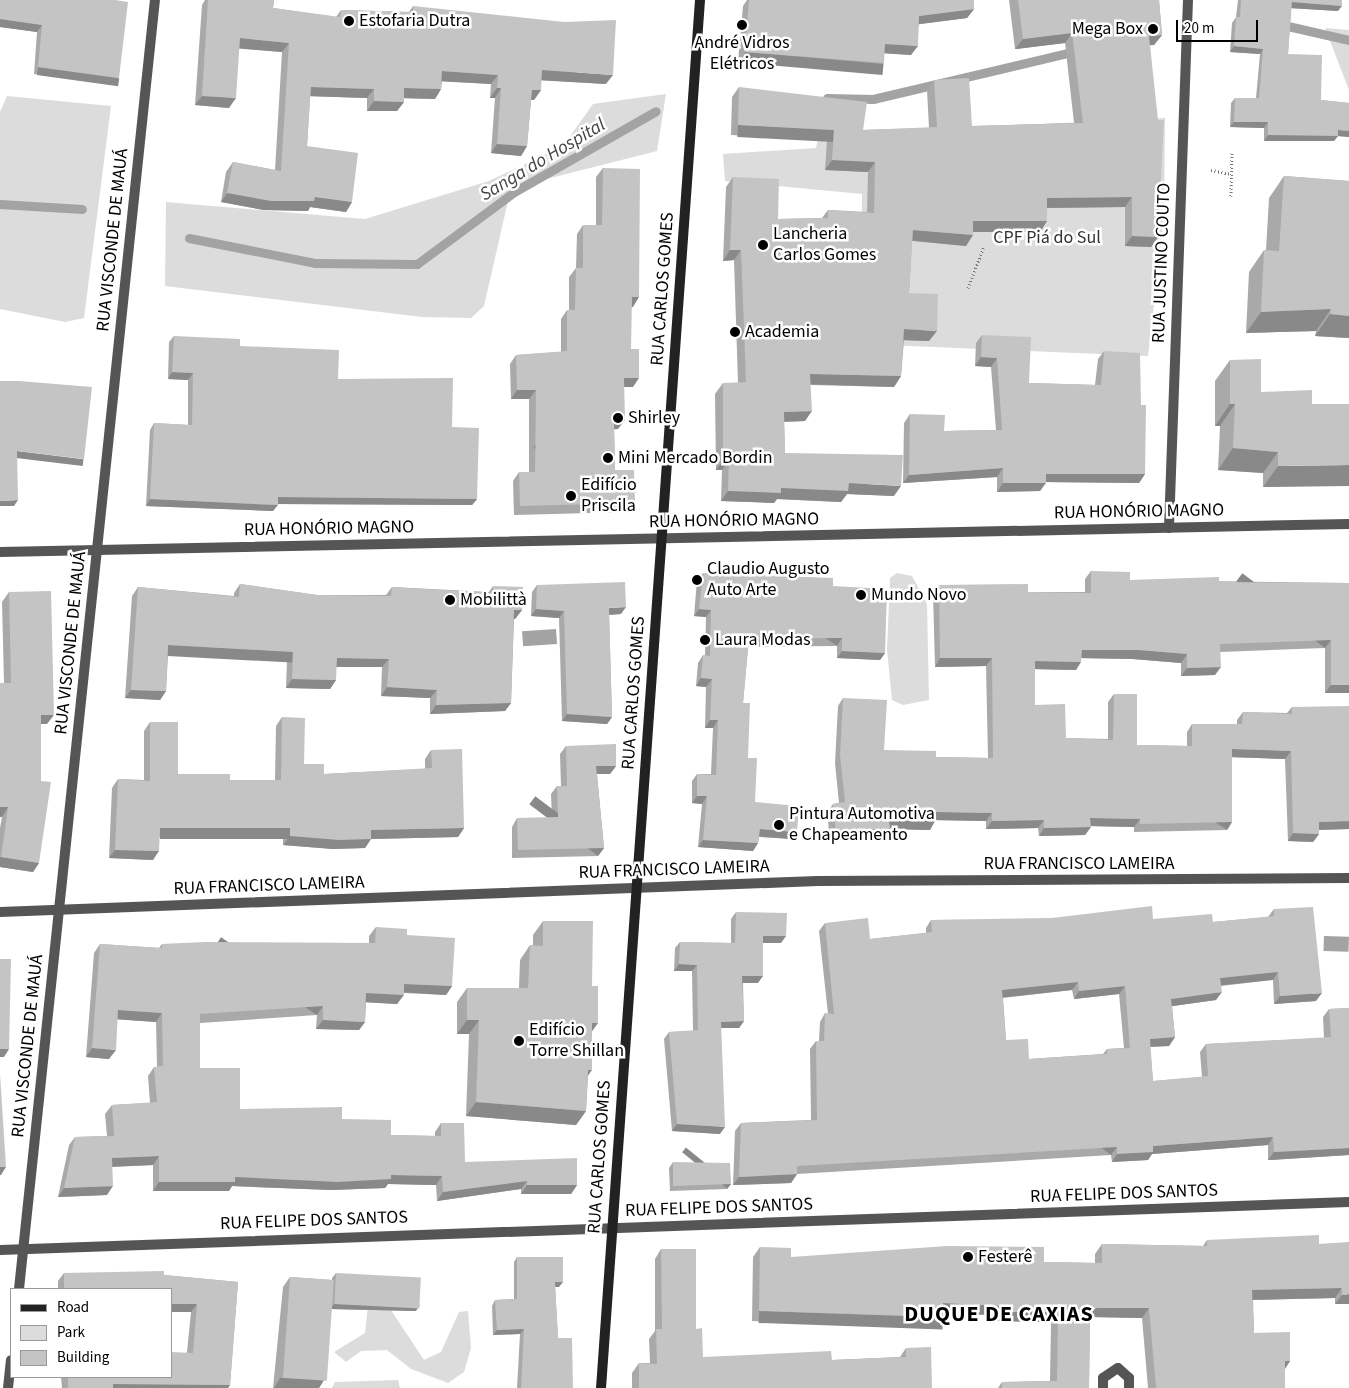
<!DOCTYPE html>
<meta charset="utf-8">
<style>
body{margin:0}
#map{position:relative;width:1349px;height:1388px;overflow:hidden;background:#fff;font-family:"Source Sans 3",sans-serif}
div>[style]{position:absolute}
.green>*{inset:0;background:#dcdcdc}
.water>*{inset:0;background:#a3a3a3;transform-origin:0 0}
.stream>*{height:9px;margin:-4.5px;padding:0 4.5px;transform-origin:4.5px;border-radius:4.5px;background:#a3a3a3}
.path>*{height:3px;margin-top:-1.5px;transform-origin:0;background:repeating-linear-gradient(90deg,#777 0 1px,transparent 0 3.5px)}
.street>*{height:10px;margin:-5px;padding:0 5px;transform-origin:5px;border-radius:5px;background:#555}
.secondary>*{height:10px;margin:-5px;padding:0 5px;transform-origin:5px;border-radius:5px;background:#222}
.wall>*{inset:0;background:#a9a9a9}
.shaded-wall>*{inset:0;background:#898989;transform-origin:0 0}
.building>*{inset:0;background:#c4c4c4;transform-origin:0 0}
.dots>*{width:14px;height:14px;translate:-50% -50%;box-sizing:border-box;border:2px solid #fff;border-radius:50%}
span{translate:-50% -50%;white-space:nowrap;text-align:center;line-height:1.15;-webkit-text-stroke:5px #fff;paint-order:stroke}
.poi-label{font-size:18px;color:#000}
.left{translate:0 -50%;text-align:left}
.right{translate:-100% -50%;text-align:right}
.park-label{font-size:18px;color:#333}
.street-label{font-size:18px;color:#000}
.water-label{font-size:19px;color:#444;font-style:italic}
.district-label{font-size:22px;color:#000;font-weight:700;letter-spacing:1px}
.legend{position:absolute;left:10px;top:1288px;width:162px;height:90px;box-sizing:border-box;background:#fff;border:1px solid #999;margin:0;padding:6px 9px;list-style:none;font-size:15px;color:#000}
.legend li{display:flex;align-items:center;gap:10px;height:25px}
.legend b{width:25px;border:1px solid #999}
.scale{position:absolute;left:1176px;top:20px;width:82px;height:22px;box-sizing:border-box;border:2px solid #000;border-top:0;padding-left:6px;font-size:15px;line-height:18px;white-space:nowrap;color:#000;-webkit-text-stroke:4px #fff;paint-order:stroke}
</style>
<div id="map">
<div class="green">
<div style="clip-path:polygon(1325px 28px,1349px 30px,1349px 90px)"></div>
<div style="clip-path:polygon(666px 94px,657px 151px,511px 188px,484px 306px,471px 318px,422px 317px,165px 286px,166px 202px,365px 219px,489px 181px,563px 146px,593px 104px)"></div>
<div style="clip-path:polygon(7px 96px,111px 106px,84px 318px,65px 322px,0 309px,0 112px)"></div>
<div style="clip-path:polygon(1165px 118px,1164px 217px,1148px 356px,860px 344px,862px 194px,725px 181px,723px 154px,816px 148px,819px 135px)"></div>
<div style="clip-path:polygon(897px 573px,912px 576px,927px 604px,929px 700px,903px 705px,892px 700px,887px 650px,890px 578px)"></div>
<div style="clip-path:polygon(369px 1297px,385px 1301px,424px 1360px,441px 1352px,459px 1312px,468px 1311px,471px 1348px,464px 1372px,448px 1383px,411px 1369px,387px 1350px,361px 1351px,346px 1362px,334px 1352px,365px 1333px)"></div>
<div style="clip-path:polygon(398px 1380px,400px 1388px,332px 1388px,335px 1382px)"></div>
</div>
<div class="water">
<div style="left:556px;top:629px;width:15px;height:34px;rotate:86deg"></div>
<div style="left:1324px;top:936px;width:25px;height:15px;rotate:2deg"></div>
</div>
<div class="stream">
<div style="left:1279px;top:24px;width:72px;rotate:12.9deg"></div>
<div style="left:827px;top:98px;width:46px;rotate:1.2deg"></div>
<div style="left:873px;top:99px;width:209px;rotate:-13.3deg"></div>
<div style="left:0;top:204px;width:82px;rotate:3.5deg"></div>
<div style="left:189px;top:238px;width:128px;rotate:11.2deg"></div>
<div style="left:315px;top:263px;width:102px;rotate:0.6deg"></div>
<div style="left:417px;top:264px;width:121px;rotate:-36.6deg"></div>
<div style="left:514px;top:192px;width:163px;rotate:-29.7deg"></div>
</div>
<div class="path">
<div style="left:1211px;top:170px;width:21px;rotate:11deg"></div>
<div style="left:1231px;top:196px;width:44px;rotate:-88.7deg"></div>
<div style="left:968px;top:288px;width:45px;rotate:-69.1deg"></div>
</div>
<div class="street">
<div style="left:1169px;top:528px;width:528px;rotate:-87.94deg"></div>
<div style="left:0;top:552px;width:1349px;rotate:-1.19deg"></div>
<div style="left:0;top:912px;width:818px;rotate:-2.17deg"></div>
<div style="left:817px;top:881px;width:532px;rotate:-0.32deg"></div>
<div style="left:0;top:1250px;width:1350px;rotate:-2.04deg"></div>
<div style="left:19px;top:1289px;width:1296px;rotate:-83.98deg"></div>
<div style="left:8px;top:1388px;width:28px;rotate:-84deg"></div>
<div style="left:1103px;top:1388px;width:10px;rotate:-90deg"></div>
<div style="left:1103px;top:1378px;width:18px;rotate:-34deg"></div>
<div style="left:1118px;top:1368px;width:15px;rotate:42deg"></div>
<div style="left:1129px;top:1378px;width:10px;rotate:90deg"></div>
</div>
<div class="secondary">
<div style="left:601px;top:1388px;width:1392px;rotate:-85.92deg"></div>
</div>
<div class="wall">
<div style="clip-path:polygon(0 0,115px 0,119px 78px,114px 85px,34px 74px,37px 32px,0 27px)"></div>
<div style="clip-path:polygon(205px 0,274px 0,273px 8px,336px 17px,341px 10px,409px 12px,413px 6px,606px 84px,541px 80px,541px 90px,534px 100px,531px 100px,527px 146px,521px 156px,491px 153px,495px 98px,490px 98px,491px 84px,442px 81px,441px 89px,435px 99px,404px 98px,404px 102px,397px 111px,367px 111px,367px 98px,310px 96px,307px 146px,352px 202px,346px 212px,310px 207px,308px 211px,264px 210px,221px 202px,226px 172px,233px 162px,275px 170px,282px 52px,239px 48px,229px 108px,195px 105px,202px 5px)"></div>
<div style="clip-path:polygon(747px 0,974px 0,974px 9px,967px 18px,919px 24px,911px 55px,884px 53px,884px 63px,878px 72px,738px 61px,743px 6px)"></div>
<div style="clip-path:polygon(1009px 0,1159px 0,1162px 35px,1154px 45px,1150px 45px,1158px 237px,1151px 247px,1125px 246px,1125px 207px,1047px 208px,1047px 221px,1040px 232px,973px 232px,966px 246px,912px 241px,909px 293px,929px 341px,904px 340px,901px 376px,894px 387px,810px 385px,805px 421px,784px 422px,785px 453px,894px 496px,847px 494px,841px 502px,777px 499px,774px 503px,721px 501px,722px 470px,716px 470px,715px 394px,723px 383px,738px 383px,734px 260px,723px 261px,726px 187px,733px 177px,778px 219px,822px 218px,828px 210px,867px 212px,868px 172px,825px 170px,827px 140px,731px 135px,732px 97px,739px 87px,863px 130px,929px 128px,927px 90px,934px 80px,972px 126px,1074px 123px,1065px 43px,1015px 49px)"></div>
<div style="clip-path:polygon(1238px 0,1342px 0,1338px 11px,1291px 8px,1288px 54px,1321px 100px,1349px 103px,1349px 137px,1338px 136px,1334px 141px,1264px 141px,1264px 128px,1230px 127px,1231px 103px,1235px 98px,1256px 98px,1260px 54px,1230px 52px,1232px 23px,1236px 17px)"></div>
<div style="clip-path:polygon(603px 168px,633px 307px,631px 307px,631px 349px,633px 387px,624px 387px,618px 429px,614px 429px,615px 470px,635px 503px,629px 512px,514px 515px,513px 481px,519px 472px,529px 472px,529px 399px,511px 399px,510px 364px,516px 355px,561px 352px,561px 319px,567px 310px,569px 310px,569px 277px,576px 268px,577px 234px,583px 225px,596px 225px,596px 177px)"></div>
<div style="clip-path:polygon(1284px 176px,1349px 181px,1349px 338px,1315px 336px,1316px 331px,1246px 333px,1249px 272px,1264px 250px,1266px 250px,1269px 198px)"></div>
<div style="clip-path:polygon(982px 335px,1029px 383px,1095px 385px,1098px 359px,1104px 351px,1141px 405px,1145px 474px,1139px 483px,1046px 482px,1040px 491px,997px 492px,997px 477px,903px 483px,904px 423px,910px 414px,944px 431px,996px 430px,991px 367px,975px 366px,976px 343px)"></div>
<div style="clip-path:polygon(174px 336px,240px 346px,338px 379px,452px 427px,477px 499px,472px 505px,278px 504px,273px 511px,146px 506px,150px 430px,154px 423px,188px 425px,188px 380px,168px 379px,169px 342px)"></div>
<div style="clip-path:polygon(1230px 360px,1261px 392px,1312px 404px,1349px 404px,1263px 487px,1263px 473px,1218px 470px,1220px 426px,1215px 426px,1215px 381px)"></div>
<div style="clip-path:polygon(1091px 571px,1130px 580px,1349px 583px,1349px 693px,1325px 693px,1325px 648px,1220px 652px,1215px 675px,1181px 676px,1181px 663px,1133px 659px,1081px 658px,1076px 670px,1035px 669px,1035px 705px,1066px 738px,1108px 739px,1108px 702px,1114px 694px,1137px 745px,1187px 746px,1187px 732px,1192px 724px,1237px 724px,1237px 720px,1243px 712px,1287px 713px,1292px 707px,1349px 829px,1319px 830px,1319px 834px,1313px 842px,1288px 841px,1285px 759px,1232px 757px,1232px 822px,1227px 830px,1134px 832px,1134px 827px,1091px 826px,1085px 835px,1039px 836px,1038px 828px,986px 829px,986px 821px,935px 820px,930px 830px,889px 829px,884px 836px,830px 841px,827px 812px,833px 804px,839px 803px,835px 763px,838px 706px,843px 698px,884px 750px,936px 757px,988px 758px,986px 666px,935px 667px,933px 593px,939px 585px,1028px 592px,1085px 592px,1085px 579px)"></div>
<div style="clip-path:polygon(703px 573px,833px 586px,885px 653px,880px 660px,837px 658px,837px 646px,748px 647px,743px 703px,748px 758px,755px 802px,792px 839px,759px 837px,758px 843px,753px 851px,698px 847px,702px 804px,692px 803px,692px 781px,697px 774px,711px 774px,713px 728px,705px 728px,706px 687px,696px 686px,698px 663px,703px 655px,705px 655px,706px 617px,694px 616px,697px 580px)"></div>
<div style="clip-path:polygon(240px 584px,317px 595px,386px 595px,392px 587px,489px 592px,493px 586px,522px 610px,515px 619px,514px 619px,511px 703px,505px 711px,430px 714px,430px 698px,381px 696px,382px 667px,336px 667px,336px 680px,330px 689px,286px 688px,287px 661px,168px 654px,166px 691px,160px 700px,125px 698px,132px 596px,138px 587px,234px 596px,234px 593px)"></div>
<div style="clip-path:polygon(537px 585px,621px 614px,609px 615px,612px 717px,607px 724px,562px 721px,559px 618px,531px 616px,532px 592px)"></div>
<div style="clip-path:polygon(9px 592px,47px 724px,41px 724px,39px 863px,33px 872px,0 867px,0 828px,2px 817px,4px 683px,2px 602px)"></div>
<div style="clip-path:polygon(282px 717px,304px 764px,324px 774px,425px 769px,425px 759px,431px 750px,464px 828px,458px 837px,371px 839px,365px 848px,333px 849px,283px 845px,283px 837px,159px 837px,153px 860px,109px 858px,112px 788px,118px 779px,144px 780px,144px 731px,150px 722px,178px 774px,230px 780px,275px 780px,276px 726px)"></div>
<div style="clip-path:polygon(566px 746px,616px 766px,610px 774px,597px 774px,604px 848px,598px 856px,512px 858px,512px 827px,517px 818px,552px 818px,551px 794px,557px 786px,561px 786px,560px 754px)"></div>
<div style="clip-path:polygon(evenodd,1274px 909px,1316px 1001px,1274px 1004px,1273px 980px,1221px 986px,1216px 1000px,1172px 1006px,1175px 1037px,1169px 1046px,1150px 1047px,1153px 1081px,1202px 1077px,1200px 1052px,1206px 1044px,1324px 1038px,1323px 1017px,1329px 1009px,1349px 1008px,1349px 1155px,1268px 1160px,1268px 1145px,1152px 1154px,1148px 1160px,1112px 1162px,1111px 1155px,797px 1174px,791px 1183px,733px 1185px,735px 1131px,741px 1123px,811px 1120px,810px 1049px,816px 1041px,819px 1041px,820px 1022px,825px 1013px,828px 1014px,819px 931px,825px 923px,870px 939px,926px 933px,926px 928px,931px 920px,1153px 919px,1213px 922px,1268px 917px,1274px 909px,1072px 990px,1074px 999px,1119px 994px,1124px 1048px,1107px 1049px,1103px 1054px,1029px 1059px,1006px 1040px,1003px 998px,1072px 990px)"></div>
<div style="clip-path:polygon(736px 912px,781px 943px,763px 943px,758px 983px,743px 983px,744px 1021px,739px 1028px,721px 1028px,720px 1134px,672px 1131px,664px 1039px,669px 1032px,693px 1031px,692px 971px,674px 971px,675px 948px,680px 942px,731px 943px,731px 919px)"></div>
<div style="clip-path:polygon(543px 921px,592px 1031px,588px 1076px,586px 1111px,576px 1125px,466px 1116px,469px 1034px,457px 1034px,457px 1002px,467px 988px,519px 988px,520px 960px,530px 945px,533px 945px,533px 935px)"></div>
<div style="clip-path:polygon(376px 927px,407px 935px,452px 986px,446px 995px,404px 993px,397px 1004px,366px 1002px,365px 1022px,359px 1030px,316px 1029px,317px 1015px,200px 1023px,200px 1068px,240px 1109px,342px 1119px,391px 1135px,435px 1136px,435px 1132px,441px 1123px,465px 1162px,577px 1185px,571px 1194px,521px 1194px,521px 1189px,437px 1201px,436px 1185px,388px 1184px,385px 1188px,331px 1190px,232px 1186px,229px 1191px,153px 1191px,153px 1165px,112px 1167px,107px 1195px,58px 1197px,69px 1145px,75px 1137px,107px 1136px,105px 1114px,112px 1105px,150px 1103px,148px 1076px,154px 1067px,157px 1067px,156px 1022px,117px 1019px,109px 1059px,86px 1057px,94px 953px,100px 944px,159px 948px,162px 944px,369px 943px,369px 936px)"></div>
<div style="clip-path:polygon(673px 1162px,731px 1184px,727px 1189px,670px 1191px,669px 1168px)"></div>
<div style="clip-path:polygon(1207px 1240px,1319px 1244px,1349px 1304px,1335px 1304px,1335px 1298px,1253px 1300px,1254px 1333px,1290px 1361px,1285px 1369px,1285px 1388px,1148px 1388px,1142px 1318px,1090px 1317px,1089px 1388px,998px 1388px,1002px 1382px,1050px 1381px,1051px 1322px,995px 1321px,995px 1315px,943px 1314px,936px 1327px,752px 1321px,753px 1257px,760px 1247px,791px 1257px,1095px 1263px,1095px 1254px,1102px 1244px,1203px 1246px)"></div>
<div style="clip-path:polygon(661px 1249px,696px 1329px,703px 1357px,832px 1360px,900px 1357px,906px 1348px,932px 1388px,632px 1388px,632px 1373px,639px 1363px,650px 1363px,649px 1339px,655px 1331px,655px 1259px)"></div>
<div style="clip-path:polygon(517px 1257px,559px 1287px,555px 1287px,558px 1338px,573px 1388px,517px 1388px,520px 1334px,493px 1335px,492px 1306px,495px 1300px,514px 1299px,514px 1262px)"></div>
<div style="clip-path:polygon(64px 1273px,164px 1275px,238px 1282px,230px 1385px,228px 1388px,62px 1388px,61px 1377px,171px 1377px,187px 1352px,191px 1312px,171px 1312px,171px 1289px,58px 1289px,58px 1281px)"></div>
<div style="clip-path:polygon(336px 1273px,416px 1311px,331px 1309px,324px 1380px,319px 1388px,273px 1388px,283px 1287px,290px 1277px,332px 1280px,332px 1278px)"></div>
</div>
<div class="shaded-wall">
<div style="clip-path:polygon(1292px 2px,1342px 6px,1338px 11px,1288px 8px)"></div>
<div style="clip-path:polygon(974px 9px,967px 18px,913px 25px,919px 16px)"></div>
<div style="clip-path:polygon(0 19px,42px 25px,37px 32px,0 27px)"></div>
<div style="clip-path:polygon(1072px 33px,1065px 43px,1015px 49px,1023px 39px)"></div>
<div style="clip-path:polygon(1162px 35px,1154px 45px,1142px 46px,1149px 36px)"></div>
<div style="clip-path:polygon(240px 38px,289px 43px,282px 52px,233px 48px)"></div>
<div style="clip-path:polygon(885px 44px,918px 46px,911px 55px,879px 53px)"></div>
<div style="clip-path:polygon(1234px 46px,1263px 49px,1260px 54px,1230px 52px)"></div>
<div style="left:745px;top:52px;width:139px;height:11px;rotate:5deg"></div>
<div style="left:38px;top:67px;width:82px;height:8px;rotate:8deg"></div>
<div style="clip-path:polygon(542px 70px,613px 75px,606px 84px,535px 80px)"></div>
<div style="clip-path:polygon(442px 71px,498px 75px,491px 84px,435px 81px)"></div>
<div style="clip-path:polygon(311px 87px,374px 89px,367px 98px,304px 96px)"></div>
<div style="clip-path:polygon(404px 88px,441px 89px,435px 99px,397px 98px)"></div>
<div style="clip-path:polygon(497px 88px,501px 88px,495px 98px,490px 98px)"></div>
<div style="clip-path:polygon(532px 90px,541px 90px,534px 100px,525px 99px)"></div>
<div style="clip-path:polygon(202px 96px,236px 98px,229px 108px,195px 105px)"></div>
<div style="clip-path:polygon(374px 101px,404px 102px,397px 111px,367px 111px)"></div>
<div style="clip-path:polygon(1234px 122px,1268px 122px,1264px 128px,1230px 127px)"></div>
<div style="left:738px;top:125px;width:96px;height:12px;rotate:3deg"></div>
<div style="clip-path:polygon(1338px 130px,1349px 131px,1349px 137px,1338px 136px,1334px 141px,1264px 141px,1268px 135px)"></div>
<div style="clip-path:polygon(497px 144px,527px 146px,521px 156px,491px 153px)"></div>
<div style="clip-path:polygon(832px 160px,875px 162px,868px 172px,825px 170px)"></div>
<div style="clip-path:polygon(227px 193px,315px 197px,352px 202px,346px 212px,310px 207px,308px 211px,264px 210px,221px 202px)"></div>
<div style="clip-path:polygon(1132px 197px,1125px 207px,1040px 208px,1047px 198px)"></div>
<div style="clip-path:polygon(973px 221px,1047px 221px,1040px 232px,966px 232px)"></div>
<div style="clip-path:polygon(913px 230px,973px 235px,966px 246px,906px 240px)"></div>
<div style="clip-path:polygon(1132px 236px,1158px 237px,1151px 247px,1125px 246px)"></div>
<div style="clip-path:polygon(730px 250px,741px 250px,734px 260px,723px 261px)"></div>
<div style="clip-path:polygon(632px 297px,639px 297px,633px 307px,625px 306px)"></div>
<div style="clip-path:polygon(1331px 309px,1316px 331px,1246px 333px,1261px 312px)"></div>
<div style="clip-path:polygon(1330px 314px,1349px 316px,1349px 338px,1315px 336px)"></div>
<div style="clip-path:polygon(904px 329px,937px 331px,929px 341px,897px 340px)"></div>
<div style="clip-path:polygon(981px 357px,997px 358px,991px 367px,975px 366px)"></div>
<div style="clip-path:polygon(172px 372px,193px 373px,188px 380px,168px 379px)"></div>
<div style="clip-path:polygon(810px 374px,901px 376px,894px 387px,802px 384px)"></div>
<div style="clip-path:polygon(624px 378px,639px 378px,633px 387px,617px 387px)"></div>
<div style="clip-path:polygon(517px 390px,536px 390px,529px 399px,511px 399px)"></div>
<div style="clip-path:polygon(1230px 404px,1235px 404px,1220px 426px,1215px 426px)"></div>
<div style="clip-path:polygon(812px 411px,805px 421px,776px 422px,784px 412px)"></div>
<div style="clip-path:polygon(614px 420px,625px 420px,618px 429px,607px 430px)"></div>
<div style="clip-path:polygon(1233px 448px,1278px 452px,1263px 473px,1218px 470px)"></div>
<div style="left:17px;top:451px;width:67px;height:7px;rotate:7deg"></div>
<div style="clip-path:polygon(729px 459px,722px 470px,716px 470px,723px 460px)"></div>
<div style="clip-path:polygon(1349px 465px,1349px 486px,1263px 487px,1278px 466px)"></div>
<div style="clip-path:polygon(1003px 468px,997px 477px,903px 483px,909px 475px)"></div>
<div style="clip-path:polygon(1046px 474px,1145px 474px,1139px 483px,1040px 482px)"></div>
<div style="clip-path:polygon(849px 483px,901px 486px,894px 496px,847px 494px,841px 502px,777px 499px,774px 503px,721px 501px,728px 491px)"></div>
<div style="clip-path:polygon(1003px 483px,1046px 483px,1040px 491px,997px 492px)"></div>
<div style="clip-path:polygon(278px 497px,477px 499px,472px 505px,274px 504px)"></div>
<div style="clip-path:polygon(150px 499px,278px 505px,273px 511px,146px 506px)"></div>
<div style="clip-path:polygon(18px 500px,14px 506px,0 506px,0 501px)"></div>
<div style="left:635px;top:503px;width:11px;height:115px;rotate:124deg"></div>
<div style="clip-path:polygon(626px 607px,621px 614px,604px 615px,609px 608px)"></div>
<div style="clip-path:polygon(536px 609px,564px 611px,559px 618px,531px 616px)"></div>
<div style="clip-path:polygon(699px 609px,711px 610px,706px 617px,694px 616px)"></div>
<div style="clip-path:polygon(514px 610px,522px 610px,515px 619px,508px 618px)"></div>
<div style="left:842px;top:638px;width:9px;height:93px;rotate:122deg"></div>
<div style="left:1331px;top:640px;width:10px;height:111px;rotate:127deg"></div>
<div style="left:168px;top:645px;width:125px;height:11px;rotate:3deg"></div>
<div style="clip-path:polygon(1082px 650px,1139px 650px,1187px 654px,1181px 663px,1133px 659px,1076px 658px)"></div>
<div style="clip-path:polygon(842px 651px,885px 653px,880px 660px,837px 658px)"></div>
<div style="clip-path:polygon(337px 658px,389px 659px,382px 667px,330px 667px)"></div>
<div style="clip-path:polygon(940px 658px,992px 658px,986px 666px,935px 667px)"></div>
<div style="clip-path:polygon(1035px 661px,1081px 662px,1076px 670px,1029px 669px)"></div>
<div style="clip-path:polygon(1221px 667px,1215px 675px,1181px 676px,1187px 668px)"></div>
<div style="clip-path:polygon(701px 678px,712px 679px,706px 687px,696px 686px)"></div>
<div style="clip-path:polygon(292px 679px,336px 680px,330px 689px,286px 688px)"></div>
<div style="clip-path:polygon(1331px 685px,1349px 685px,1349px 693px,1325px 693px)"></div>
<div style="clip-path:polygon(387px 687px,437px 690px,430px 698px,381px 696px)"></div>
<div style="clip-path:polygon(131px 690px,166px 691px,160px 700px,125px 698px)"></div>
<div style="clip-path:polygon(511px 703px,505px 711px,430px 714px,436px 705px)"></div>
<div style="clip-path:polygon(567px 714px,612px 717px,607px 724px,562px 721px)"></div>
<div style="clip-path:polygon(41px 715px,54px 715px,47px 724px,34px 724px)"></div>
<div style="clip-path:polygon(710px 720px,718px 720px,713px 728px,705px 728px)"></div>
<div style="clip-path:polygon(1232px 749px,1291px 751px,1285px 759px,1226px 757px)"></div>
<div style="clip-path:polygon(596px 766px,616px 766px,610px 774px,591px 774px)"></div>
<div style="clip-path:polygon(697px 796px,707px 796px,702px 804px,692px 803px)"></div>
<div style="clip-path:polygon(0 807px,8px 807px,2px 817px,0 817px)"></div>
<div style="clip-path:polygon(936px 812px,992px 813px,986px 821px,930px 820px)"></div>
<div style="clip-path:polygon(1090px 818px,1140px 819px,1134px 827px,1085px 826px)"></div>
<div style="clip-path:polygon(1044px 820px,1038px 828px,986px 829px,992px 821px)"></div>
<div style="clip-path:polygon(889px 821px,935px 821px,930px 830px,889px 829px,884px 836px,830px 841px,836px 833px)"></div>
<div style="clip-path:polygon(1349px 821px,1349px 829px,1313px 830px,1319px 822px)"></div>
<div style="left:1232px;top:822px;width:9px;height:92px;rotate:122deg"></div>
<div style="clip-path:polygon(1091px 827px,1085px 835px,1039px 836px,1044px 828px)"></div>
<div style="left:160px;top:828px;width:130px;height:11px"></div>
<div style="clip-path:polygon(464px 828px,458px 837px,371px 839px,365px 848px,333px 849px,283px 845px,290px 836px,371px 830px)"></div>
<div style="clip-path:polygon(760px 829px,797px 832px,792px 839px,754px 836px)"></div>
<div style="clip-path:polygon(1293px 833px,1319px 834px,1313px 842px,1288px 841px)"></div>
<div style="clip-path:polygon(703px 840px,758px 843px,753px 851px,698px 847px)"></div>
<div style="left:604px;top:848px;width:10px;height:86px;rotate:127deg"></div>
<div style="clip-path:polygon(115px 850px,159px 851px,153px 860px,109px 858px)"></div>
<div style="clip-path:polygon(1px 857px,39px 863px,33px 872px,0 867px,0 858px)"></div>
<div style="clip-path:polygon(763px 936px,786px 936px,781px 943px,758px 943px)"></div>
<div style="clip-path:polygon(679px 964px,697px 965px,692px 971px,674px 971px)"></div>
<div style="clip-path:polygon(1278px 972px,1273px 980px,1214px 986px,1220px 978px)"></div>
<div style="clip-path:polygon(742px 976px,763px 976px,758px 983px,738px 983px)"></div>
<div style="clip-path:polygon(1078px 982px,1072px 990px,996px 998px,1002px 990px)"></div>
<div style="clip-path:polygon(404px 984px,452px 986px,446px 995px,398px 992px)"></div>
<div style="clip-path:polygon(1125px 986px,1119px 994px,1074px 999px,1079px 991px)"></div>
<div style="clip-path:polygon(1222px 992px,1216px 1000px,1166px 1007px,1171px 999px)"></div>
<div style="clip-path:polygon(366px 993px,404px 995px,397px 1004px,360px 1002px)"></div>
<div style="clip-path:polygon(1322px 993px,1316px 1001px,1274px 1004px,1280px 996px)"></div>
<div style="left:323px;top:1006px;width:11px;height:123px;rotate:124deg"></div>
<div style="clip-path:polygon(118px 1010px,162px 1013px,156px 1022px,112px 1019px)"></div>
<div style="clip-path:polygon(323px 1020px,365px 1022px,359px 1030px,316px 1029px)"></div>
<div style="clip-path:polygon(467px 1020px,479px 1020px,469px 1034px,457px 1034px)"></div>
<div style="clip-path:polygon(744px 1021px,739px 1028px,716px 1028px,721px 1022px)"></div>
<div style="clip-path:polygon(592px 1023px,598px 1023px,588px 1037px)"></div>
<div style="clip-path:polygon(1175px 1037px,1169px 1046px,1144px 1047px,1150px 1039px)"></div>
<div style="clip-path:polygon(92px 1048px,116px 1050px,109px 1059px,86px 1057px)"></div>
<div style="clip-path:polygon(0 1049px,9px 1049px,4px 1057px,0 1057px)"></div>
<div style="clip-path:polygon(588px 1070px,592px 1070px,582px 1084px)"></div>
<div style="clip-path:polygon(476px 1102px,586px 1111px,576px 1125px,466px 1116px)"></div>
<div style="clip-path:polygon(677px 1124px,725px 1127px,720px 1134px,672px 1131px)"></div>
<div style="clip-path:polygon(1273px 1137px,1268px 1145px,1152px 1154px,1148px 1160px,1112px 1162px,1117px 1154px,1153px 1146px)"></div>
<div style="left:1117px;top:1147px;width:10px;height:321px;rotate:127deg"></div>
<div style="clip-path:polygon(1349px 1148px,1349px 1155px,1268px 1160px,1274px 1152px)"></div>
<div style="clip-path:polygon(159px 1156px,153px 1165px,106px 1167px,112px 1158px)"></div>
<div style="clip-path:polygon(0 1167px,6px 1167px,1px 1175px,0 1175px)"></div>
<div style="clip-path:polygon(797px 1174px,791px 1183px,733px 1185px,739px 1177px)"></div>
<div style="clip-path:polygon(391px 1175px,442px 1176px,436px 1185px,388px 1184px,385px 1188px,331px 1190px,232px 1186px,229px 1191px,153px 1191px,159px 1182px,235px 1177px)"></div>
<div style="clip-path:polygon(527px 1181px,521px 1189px,437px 1201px,443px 1192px)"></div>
<div style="left:731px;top:1184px;width:6px;height:58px;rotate:129deg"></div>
<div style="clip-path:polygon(527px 1185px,577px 1185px,571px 1194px,521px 1194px)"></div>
<div style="clip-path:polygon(113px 1186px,107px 1195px,58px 1197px,64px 1188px)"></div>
<div style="clip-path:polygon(555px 1282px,563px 1282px,559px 1287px,551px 1287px)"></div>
<div style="clip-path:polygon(1342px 1288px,1335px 1298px,1245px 1300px,1252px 1290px)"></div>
<div style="clip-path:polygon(1349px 1294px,1349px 1304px,1335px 1304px,1342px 1295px)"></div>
<div style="clip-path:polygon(943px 1303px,1002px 1306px,995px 1315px,936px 1313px)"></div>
<div style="clip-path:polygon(171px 1304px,197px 1304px,191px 1312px,171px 1312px)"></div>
<div style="clip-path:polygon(334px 1304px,420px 1305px,416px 1311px,330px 1309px)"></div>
<div style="clip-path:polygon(1097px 1308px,1149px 1308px,1142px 1318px,1090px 1317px,1090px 1310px)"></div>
<div style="left:759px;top:1311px;width:184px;height:12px;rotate:2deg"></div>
<div style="clip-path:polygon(1002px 1312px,1058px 1312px,1051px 1322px,995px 1321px)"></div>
<div style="clip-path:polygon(524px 1329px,520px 1334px,493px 1335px,497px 1330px)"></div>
<div style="clip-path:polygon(1285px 1361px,1290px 1361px,1284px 1370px)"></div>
<div style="clip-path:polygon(280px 1378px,324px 1380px,319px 1388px,274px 1388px)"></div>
<div style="clip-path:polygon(113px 1384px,230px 1385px,228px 1388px,110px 1388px)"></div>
</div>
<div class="building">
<div style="clip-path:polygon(0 0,115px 0,128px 2px,119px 78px,38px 67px,42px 25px,0 19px)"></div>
<div style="clip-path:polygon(208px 0,274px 0,273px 8px,340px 17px,341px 10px,413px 12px,413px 6px,564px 22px,616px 20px,613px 75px,542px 70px,541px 90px,532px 90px,527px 146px,497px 144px,501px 88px,497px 88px,498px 75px,442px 71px,441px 89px,404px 88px,404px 102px,374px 101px,374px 89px,311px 87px,307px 146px,358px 153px,352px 202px,315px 197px,314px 201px,271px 201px,227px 193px,233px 162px,281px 171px,289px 43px,240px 38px,236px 98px,202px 96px)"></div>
<div style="clip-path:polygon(749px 0,974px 0,974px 9px,919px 16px,918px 46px,885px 44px,884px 63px,745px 52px)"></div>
<div style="clip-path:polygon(1018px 0,1159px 0,1162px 35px,1149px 36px,1158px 120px,1164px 120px,1158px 237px,1132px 236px,1132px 197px,1047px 198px,1047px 221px,973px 221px,973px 235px,913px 230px,909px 293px,938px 294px,937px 331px,904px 329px,901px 376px,810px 374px,812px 411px,784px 412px,785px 453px,903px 455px,901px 486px,849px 483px,848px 491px,781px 488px,781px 493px,728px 491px,729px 459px,723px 460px,723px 383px,746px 382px,741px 250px,730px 250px,733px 177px,779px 179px,778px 219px,828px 218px,828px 210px,874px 213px,875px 162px,832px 160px,834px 130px,738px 125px,739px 87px,867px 102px,863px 130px,937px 127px,934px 80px,969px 78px,972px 126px,1083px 123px,1072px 33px,1023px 39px)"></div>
<div style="clip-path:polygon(1241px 0,1342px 0,1342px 6px,1292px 2px,1288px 54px,1322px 55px,1321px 100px,1349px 103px,1349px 131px,1338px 130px,1338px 136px,1268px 135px,1268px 122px,1234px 122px,1235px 98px,1259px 98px,1263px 49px,1234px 46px,1236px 17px,1240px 17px)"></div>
<div style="clip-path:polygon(603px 168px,640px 169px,639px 297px,632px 297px,631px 349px,639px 349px,639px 378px,624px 378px,625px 420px,614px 420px,615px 470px,634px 470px,635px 503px,520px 506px,519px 472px,535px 472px,536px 390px,517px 390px,516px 355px,567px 351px,567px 310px,575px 310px,576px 268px,583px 268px,583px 225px,602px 225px)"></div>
<div style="clip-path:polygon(1284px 176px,1349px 181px,1349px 316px,1330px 314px,1331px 309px,1261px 312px,1264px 250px,1279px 251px)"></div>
<div style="clip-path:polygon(982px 335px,1031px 337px,1029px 383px,1101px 385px,1104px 351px,1140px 353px,1141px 405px,1146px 405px,1145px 474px,1046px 474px,1046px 483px,1003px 483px,1003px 468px,909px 475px,910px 414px,945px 415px,944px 431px,1002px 430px,997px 358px,981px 357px)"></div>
<div style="clip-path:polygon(174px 336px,240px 339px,240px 346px,339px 350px,338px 379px,453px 378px,452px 427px,479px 428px,477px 499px,278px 497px,278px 505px,150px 499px,154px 423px,192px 425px,193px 373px,172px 372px)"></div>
<div style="clip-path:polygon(1261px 359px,1261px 392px,1312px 390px,1312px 404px,1349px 404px,1349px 465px,1278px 466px,1278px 452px,1233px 448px,1235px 404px,1230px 404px,1230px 360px)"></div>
<div style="clip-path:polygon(0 381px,19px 381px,92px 387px,84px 459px,17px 451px,18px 500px,0 501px)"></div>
<div style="clip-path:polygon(1091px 571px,1130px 572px,1130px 580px,1219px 577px,1219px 582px,1349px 583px,1349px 685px,1331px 685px,1331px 640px,1220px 644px,1221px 667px,1187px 668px,1187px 654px,1139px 650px,1082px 650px,1081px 662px,1035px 661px,1035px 705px,1065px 704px,1066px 738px,1113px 740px,1114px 694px,1137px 694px,1137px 745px,1192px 746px,1192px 724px,1242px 724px,1243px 712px,1292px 714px,1292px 707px,1349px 706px,1349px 821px,1319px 822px,1319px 834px,1293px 833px,1291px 751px,1232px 749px,1232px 822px,1140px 824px,1140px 819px,1090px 818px,1091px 827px,1044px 828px,1044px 820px,992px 821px,992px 813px,936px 812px,935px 821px,889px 821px,890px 828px,836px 833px,833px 804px,845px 802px,840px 755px,843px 698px,887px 700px,884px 750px,936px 751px,936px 757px,993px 758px,992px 658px,940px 658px,939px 585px,1028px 584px,1028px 592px,1091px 593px)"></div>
<div style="clip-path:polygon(703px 573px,833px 578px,833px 586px,887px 589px,885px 653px,842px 651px,842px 638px,749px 639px,743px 703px,750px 703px,748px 758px,757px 758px,755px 802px,799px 806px,797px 832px,760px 829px,758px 843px,703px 840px,707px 796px,697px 796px,697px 774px,716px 775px,718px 720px,710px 720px,712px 679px,701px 678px,703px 655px,710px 656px,711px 610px,699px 609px)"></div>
<div style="clip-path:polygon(625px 582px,626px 607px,609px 608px,612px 717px,567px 714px,564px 611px,536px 609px,537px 585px)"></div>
<div style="clip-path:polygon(240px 584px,317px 595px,391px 596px,392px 587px,493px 593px,493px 586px,523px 587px,522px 610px,514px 610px,511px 703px,436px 705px,437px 690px,387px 687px,389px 659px,337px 658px,336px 680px,292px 679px,293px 652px,168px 645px,166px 691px,131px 690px,138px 587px,239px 597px)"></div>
<div style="clip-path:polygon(51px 591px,54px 715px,41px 715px,41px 781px,51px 782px,39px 863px,1px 857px,8px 807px,0 807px,0 683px,11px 683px,9px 592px)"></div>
<div style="clip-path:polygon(282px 717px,305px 718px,304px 764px,324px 764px,324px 774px,432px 768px,431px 750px,462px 749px,464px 828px,371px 830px,371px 839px,339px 840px,290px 836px,290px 828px,160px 828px,159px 851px,115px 850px,118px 779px,150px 781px,150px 722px,178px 722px,178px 774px,230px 774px,230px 780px,281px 780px)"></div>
<div style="clip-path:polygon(616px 744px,616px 766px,596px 766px,604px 848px,518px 850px,517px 818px,558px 817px,557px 786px,567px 786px,566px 746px)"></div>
<div style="clip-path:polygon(evenodd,1152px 906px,1153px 919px,1212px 914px,1213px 922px,1274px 916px,1274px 909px,1313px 907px,1322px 993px,1280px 996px,1278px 972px,1220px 978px,1222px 992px,1171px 999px,1175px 1037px,1150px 1039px,1153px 1081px,1208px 1076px,1206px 1044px,1331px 1037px,1329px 1009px,1349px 1008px,1349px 1148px,1274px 1152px,1273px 1137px,1153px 1146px,1153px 1152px,1117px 1154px,1117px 1147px,797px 1166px,797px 1174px,739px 1177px,741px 1123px,817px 1120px,816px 1041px,824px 1041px,825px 1013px,834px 1014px,825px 923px,868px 918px,870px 939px,932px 932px,931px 920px,1052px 918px,1152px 906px,1078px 982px,1079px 991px,1125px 986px,1130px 1048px,1107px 1049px,1107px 1054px,1029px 1059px,1028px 1039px,1006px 1040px,1002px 990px,1078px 982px)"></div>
<div style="clip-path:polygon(736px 912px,787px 913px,786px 936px,763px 936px,763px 976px,742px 976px,744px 1021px,721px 1022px,725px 1127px,677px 1124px,669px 1032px,698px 1030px,697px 965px,679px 964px,680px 942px,735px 943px)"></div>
<div style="clip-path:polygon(543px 921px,593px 921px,592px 986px,598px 986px,598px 1023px,592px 1023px,592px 1070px,588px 1070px,586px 1111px,476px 1102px,479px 1020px,467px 1020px,467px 988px,528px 988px,530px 945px,543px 946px)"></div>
<div style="clip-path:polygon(376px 927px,407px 929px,407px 935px,455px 938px,452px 986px,404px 984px,404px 995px,366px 993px,365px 1022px,323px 1020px,323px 1006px,200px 1014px,200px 1068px,240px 1068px,240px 1109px,342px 1107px,342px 1119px,391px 1120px,391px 1135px,441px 1136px,441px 1123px,464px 1123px,465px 1162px,577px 1158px,577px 1185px,527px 1185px,527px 1181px,443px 1192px,442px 1176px,391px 1175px,391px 1179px,338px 1182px,235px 1177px,235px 1182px,159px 1182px,159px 1156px,112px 1158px,113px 1186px,64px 1188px,75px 1137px,114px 1136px,112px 1105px,157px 1102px,154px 1067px,163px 1066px,162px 1013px,118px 1010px,116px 1050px,92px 1048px,100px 944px,162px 948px,162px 944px,205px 942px,375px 943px)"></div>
<div style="clip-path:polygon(0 959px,11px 959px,9px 1049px,0 1049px)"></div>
<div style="clip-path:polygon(0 1074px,6px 1167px,0 1167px)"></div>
<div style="clip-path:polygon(673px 1162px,730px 1163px,731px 1184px,673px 1186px)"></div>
<div style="clip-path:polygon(1319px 1235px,1319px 1244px,1349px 1242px,1349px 1294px,1342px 1295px,1342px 1288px,1252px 1290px,1254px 1333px,1290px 1332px,1290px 1361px,1285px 1361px,1285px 1388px,1156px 1388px,1149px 1308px,1097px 1308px,1090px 1310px,1089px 1388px,1002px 1388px,1002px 1382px,1057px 1381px,1058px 1312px,1002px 1312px,1002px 1306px,943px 1303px,943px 1317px,759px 1311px,760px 1247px,791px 1248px,791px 1257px,947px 1246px,1044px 1247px,1044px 1262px,1102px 1263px,1102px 1244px,1207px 1246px,1207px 1240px)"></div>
<div style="clip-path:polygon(661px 1249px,696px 1249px,696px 1329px,702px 1328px,703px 1357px,831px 1351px,832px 1360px,906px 1357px,906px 1348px,931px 1347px,932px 1388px,639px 1388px,639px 1363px,657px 1364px,656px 1329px,662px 1329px)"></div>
<div style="clip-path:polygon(517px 1257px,563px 1257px,563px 1282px,555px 1282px,558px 1338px,572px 1338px,573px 1388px,521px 1388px,524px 1329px,497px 1330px,495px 1300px,517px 1299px)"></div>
<div style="clip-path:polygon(164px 1271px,164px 1275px,238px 1282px,230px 1385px,113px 1384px,113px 1388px,68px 1388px,68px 1377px,171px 1377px,171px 1352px,193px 1353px,197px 1304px,171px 1304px,171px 1289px,64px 1289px,64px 1273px)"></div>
<div style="left:336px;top:1273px;width:85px;height:31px;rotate:3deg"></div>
<div style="left:290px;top:1277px;width:44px;height:101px;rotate:4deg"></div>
</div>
<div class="dots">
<div style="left:349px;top:21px;background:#000"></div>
<div style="left:742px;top:25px;background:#000"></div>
<div style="left:1153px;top:29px;background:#000"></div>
<div style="left:763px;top:245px;background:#000"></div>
<div style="left:735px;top:332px;background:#000"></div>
<div style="left:618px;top:418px;background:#000"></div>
<div style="left:608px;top:458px;background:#000"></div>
<div style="left:571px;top:496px;background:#000"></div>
<div style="left:697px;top:580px;background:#000"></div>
<div style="left:861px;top:595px;background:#000"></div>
<div style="left:450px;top:600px;background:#000"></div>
<div style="left:705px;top:640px;background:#000"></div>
<div style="left:779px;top:825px;background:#000"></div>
<div style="left:519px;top:1041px;background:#000"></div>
<div style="left:968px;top:1257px;background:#000"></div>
</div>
<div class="poi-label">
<span class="left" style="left:359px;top:21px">Estofaria Dutra</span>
<span class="right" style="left:1143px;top:29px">Mega Box</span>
<span style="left:742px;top:54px">André Vidros<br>Elétricos</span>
<span class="left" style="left:773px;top:245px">Lancheria<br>Carlos Gomes</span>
<span class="left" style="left:745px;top:332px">Academia</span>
<span class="left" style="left:628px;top:418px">Shirley</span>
<span class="left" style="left:618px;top:458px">Mini Mercado Bordin</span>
<span class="left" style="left:581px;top:496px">Edifício<br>Priscila</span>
<span class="left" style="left:707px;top:580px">Claudio Augusto<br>Auto Arte</span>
<span class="left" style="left:871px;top:595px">Mundo Novo</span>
<span class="left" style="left:460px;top:600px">Mobilittà</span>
<span class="left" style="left:715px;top:640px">Laura Modas</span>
<span class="left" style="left:789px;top:825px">Pintura Automotiva<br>e Chapeamento</span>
<span class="left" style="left:529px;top:1041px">Edifício<br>Torre Shillan</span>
<span class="left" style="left:978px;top:1257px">Festerê</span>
</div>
<div class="park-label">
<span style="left:1047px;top:238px">CPF Piá do Sul</span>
</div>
<div class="street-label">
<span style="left:113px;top:240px;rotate:-84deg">RUA VISCONDE DE MAUÁ</span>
<span style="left:1162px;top:263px;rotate:-88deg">RUA JUSTINO COUTO</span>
<span style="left:663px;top:289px;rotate:-86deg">RUA CARLOS GOMES</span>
<span style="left:1139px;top:512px;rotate:-1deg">RUA HONÓRIO MAGNO</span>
<span style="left:734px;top:521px;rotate:-1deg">RUA HONÓRIO MAGNO</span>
<span style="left:329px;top:529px;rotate:-1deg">RUA HONÓRIO MAGNO</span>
<span style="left:71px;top:643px;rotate:-84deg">RUA VISCONDE DE MAUÁ</span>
<span style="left:634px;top:693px;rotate:-86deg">RUA CARLOS GOMES</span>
<span style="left:1079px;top:864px">RUA FRANCISCO LAMEIRA</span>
<span style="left:674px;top:870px;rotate:-2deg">RUA FRANCISCO LAMEIRA</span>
<span style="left:269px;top:886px;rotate:-2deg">RUA FRANCISCO LAMEIRA</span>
<span style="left:28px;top:1046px;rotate:-84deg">RUA VISCONDE DE MAUÁ</span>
<span style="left:600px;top:1157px;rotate:-86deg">RUA CARLOS GOMES</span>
<span style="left:1124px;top:1194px;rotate:-2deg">RUA FELIPE DOS SANTOS</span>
<span style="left:719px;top:1208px;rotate:-2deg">RUA FELIPE DOS SANTOS</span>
<span style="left:314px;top:1221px;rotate:-2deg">RUA FELIPE DOS SANTOS</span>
</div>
<div class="water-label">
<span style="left:543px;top:160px;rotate:-31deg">Sanga do Hospital</span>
</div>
<div class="district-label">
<span style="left:999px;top:1315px">DUQUE DE CAXIAS</span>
</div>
<ul class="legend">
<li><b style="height:6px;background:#222"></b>Road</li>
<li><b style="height:14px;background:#dcdcdc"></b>Park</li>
<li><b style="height:14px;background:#c4c4c4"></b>Building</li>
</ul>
<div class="scale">20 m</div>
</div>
